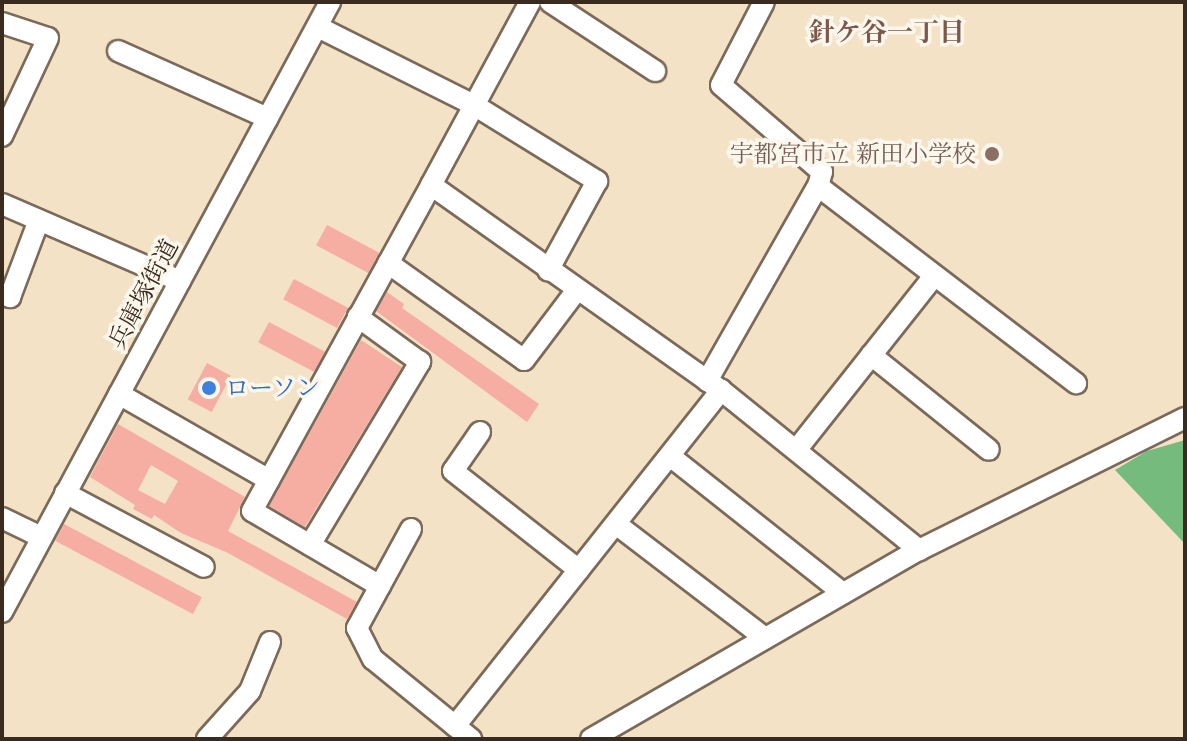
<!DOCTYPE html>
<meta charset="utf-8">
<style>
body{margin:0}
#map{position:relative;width:1187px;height:741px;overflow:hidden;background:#f3e2c6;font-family:"Libre Caslon Text","Noto Serif JP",serif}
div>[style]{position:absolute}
.forest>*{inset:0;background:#76bb7e}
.building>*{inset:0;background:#f6ada2;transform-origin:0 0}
.roads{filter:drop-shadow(2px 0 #7b6a59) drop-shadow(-2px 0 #7b6a59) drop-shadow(0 2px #7b6a59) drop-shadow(0 -2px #7b6a59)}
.minor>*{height:20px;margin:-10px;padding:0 10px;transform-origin:10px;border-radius:10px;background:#fff}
.dots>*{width:22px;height:22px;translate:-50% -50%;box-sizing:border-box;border:4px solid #fbf7ec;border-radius:50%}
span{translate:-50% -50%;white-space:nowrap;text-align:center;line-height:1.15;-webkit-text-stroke:7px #fbf7ec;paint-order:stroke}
.education-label{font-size:24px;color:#785e54}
.right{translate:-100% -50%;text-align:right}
.street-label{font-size:24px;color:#3b2a1e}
.shop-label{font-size:24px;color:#366cbe}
.left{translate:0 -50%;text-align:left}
.neighbourhood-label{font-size:26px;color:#7c584c;font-weight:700}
.frame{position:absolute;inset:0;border:4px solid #3b2a1e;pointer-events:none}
</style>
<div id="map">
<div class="forest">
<div style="clip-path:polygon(1185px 440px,1185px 544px,1115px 470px,1147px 451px)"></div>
</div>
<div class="building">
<div style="left:327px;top:225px;width:59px;height:23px;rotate:28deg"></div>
<div style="left:294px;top:279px;width:61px;height:23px;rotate:28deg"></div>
<div style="clip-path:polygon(387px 292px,404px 304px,402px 308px,539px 404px,527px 422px,376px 311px)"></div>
<div style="left:269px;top:322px;width:64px;height:23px;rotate:28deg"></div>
<div style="clip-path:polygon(361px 340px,402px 367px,305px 527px,269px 506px)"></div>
<div style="left:207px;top:363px;width:27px;height:41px;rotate:28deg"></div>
<div style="clip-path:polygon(evenodd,118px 424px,245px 497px,228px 531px,357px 602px,347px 619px,226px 552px,181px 533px,154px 515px,152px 519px,133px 509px,135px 505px,90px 477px,118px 424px,151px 465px,178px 481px,165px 504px,138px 490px,151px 465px)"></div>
<div style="left:64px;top:524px;width:156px;height:19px;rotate:28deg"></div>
</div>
<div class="roads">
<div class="minor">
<div style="left:530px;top:2px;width:208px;rotate:118.4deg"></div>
<div style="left:431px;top:185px;width:355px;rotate:35.3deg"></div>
<div style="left:721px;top:390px;width:255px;rotate:38.9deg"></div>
<div style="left:550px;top:2px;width:126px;rotate:33.3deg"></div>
<div style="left:2px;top:23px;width:48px;rotate:18.1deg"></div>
<div style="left:48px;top:38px;width:108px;rotate:115.1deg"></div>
<div style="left:318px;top:27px;width:174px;rotate:26.6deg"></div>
<div style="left:474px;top:105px;width:145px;rotate:31.7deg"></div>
<div style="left:597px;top:181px;width:102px;rotate:118.6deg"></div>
<div style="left:118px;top:51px;width:164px;rotate:24.1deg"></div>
<div style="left:818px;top:186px;width:325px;rotate:37.4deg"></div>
<div style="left:2px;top:204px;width:194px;rotate:23.4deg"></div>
<div style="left:388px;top:263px;width:167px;rotate:35.5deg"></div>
<div style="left:524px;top:360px;width:88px;rotate:-52.9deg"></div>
<div style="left:2px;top:294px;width:9px;rotate:21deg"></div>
<div style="left:10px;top:297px;width:82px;rotate:-69.4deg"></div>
<div style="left:871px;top:355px;width:151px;rotate:38.8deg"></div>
<div style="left:707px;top:381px;width:224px;rotate:-60.4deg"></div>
<div style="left:818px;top:186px;width:15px;rotate:-74deg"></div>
<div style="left:822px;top:172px;width:133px;rotate:-139.3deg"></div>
<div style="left:721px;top:85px;width:93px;rotate:-62.6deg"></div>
<div style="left:119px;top:394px;width:173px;rotate:29.8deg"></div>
<div style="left:480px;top:432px;width:47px;rotate:124.7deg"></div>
<div style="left:453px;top:471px;width:160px;rotate:38.2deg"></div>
<div style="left:797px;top:449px;width:221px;rotate:-51.6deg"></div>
<div style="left:670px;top:456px;width:221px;rotate:38.4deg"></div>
<div style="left:65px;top:493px;width:157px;rotate:28deg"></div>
<div style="left:2px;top:518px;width:43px;rotate:26deg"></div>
<div style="left:616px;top:524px;width:188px;rotate:37.4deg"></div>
<div style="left:411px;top:529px;width:113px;rotate:118.6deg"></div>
<div style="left:357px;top:628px;width:35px;rotate:63deg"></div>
<div style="left:373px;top:659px;width:127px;rotate:39.2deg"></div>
<div style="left:310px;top:545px;width:214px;rotate:-59deg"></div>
<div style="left:420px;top:362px;width:77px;rotate:-144deg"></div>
<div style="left:380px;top:586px;width:148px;rotate:-149.6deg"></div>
<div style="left:252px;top:511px;width:372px;rotate:-61.2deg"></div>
<div style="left:2px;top:612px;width:693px;rotate:-61.73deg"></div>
<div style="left:455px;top:726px;width:429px;rotate:-51.6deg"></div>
<div style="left:207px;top:739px;width:64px;rotate:-48.1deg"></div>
<div style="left:250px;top:691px;width:53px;rotate:-67.8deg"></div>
<div style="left:591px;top:739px;width:379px;rotate:-30deg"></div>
<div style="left:919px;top:550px;width:297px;rotate:-26.4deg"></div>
</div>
</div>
<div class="dots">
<div style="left:992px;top:154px;background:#8d6e63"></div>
<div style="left:209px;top:388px;background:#3f7fe0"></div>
</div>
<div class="education-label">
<span class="right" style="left:976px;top:154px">宇都宮市立 新田小学校</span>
</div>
<div class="street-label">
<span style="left:143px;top:294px;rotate:-62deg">兵庫塚街道</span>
</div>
<div class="shop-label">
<span class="left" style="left:225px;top:388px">ローソン</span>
</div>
<div class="neighbourhood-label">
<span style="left:887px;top:33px">針ケ谷一丁目</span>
</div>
<div class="frame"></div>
</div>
